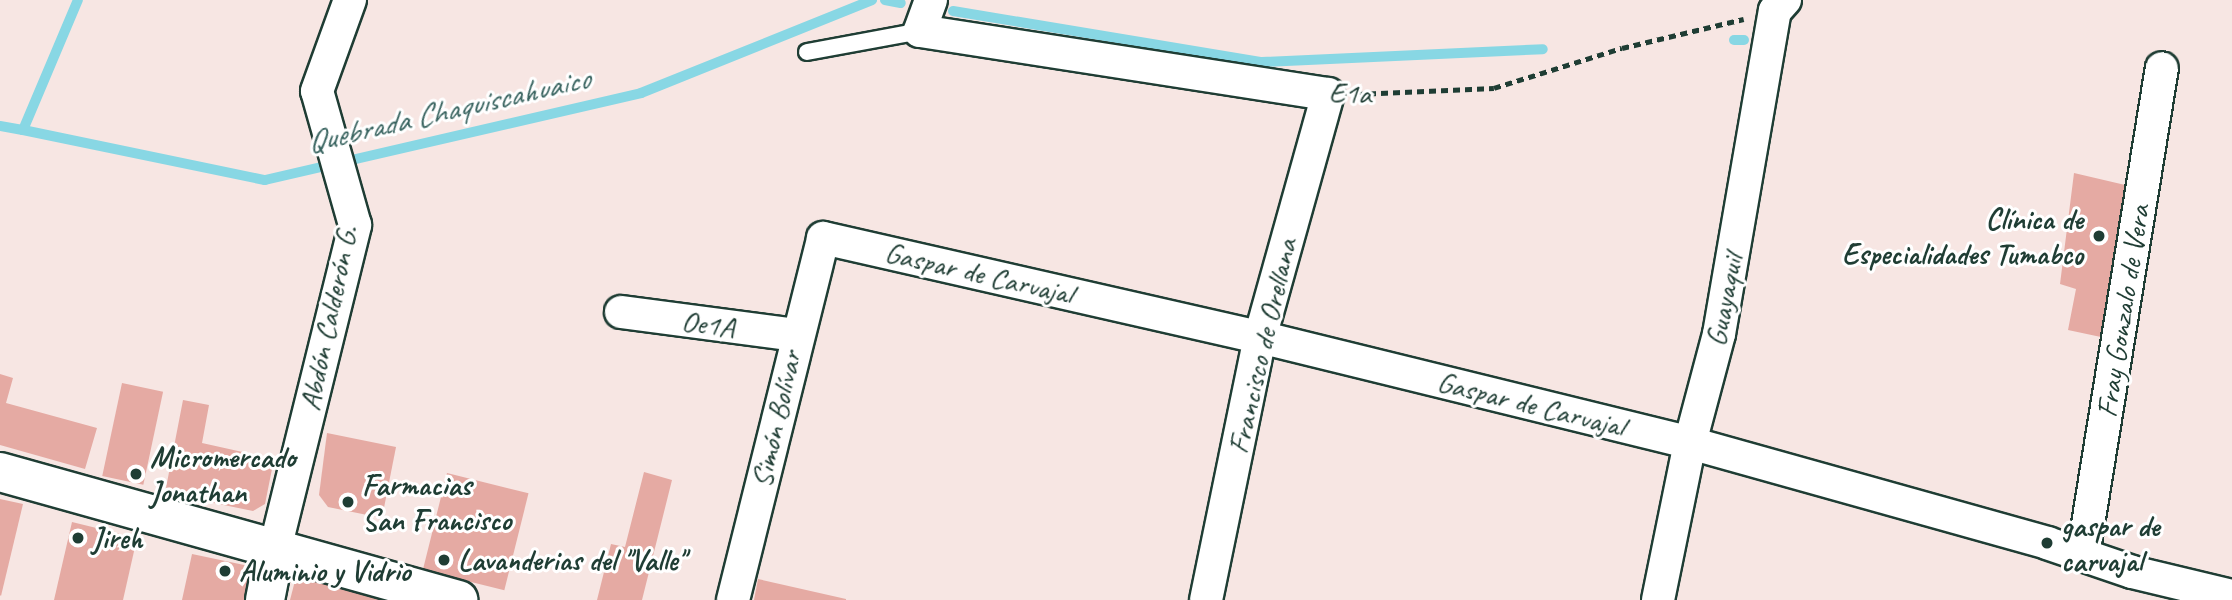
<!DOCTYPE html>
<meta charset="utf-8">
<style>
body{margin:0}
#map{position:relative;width:2232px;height:600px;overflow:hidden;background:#f7e6e3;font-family:Caveat,sans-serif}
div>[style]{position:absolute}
.stream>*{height:10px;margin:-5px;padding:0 5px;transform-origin:5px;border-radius:5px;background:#88d7e4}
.building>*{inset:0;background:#e5aaa3;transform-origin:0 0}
.path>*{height:4.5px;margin-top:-2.25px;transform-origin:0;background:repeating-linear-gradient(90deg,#1f3d34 0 7px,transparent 0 12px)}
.roads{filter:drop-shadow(2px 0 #1f3d34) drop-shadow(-2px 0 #1f3d34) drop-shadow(0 2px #1f3d34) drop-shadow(0 -2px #1f3d34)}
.service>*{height:16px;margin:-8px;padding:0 8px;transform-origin:8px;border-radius:8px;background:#fff}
.minor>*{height:32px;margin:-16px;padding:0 16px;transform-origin:16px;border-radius:16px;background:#fff}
.tertiary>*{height:38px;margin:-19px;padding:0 19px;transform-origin:19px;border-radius:19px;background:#fff}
.dots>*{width:19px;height:19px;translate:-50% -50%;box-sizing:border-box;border:4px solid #fff;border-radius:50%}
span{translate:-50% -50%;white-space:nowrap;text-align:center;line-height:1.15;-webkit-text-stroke:6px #fff;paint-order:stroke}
.street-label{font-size:30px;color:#1f3d34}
.poi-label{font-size:30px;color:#1f3d34;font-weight:700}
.right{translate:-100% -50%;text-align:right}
.left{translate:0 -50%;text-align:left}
.water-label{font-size:32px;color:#396460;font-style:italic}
</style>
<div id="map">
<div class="stream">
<div style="left:885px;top:0;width:16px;rotate:11deg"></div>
<div style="left:953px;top:11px;width:313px;rotate:9.4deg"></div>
<div style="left:1262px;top:62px;width:281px;rotate:-2.6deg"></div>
<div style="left:1734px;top:40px;width:10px"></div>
<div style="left:0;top:126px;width:23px;rotate:10deg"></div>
<div style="left:23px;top:130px;width:141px;rotate:-67.1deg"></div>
<div style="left:23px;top:130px;width:247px;rotate:11.7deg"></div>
<div style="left:265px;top:180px;width:386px;rotate:-13deg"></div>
<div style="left:641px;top:93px;width:249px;rotate:-21.9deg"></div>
</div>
<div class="building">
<div style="clip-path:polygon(2074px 173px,2138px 188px,2115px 340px,2068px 330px,2076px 289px,2060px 284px)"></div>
<div style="clip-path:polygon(0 374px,13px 378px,6px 403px,97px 428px,85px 469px,0 445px)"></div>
<div style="left:122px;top:383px;width:42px;height:95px;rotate:12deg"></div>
<div style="clip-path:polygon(183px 400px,209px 405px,202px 443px,274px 459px,265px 504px,253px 511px,165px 493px)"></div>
<div style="clip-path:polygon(327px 433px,396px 447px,382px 518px,328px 507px,319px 495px)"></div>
<div style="clip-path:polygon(644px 472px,672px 480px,642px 600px,597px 600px,611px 544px,625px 547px)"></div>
<div style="left:447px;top:473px;width:84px;height:100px;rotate:14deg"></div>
<div style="clip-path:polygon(0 499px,23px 504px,1px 596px,0 595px)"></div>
<div style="clip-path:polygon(72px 522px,137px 538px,123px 600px,54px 600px)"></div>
<div style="clip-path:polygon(192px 554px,258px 568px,251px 600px,182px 600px)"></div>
<div style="clip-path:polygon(307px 573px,392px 600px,290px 600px,296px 577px)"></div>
<div style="clip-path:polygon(758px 579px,846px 599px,846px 600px,754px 600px)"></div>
</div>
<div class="path">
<div style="left:1357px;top:94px;width:137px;rotate:-2.5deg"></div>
<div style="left:1494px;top:88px;width:134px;rotate:-17.4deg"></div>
<div style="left:1622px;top:48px;width:125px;rotate:-13.4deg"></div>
</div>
<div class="roads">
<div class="service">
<div style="left:807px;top:52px;width:115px;rotate:-10.5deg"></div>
</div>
<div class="minor">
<div style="left:931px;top:0;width:33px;rotate:110deg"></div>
<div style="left:920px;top:31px;width:413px;rotate:8.8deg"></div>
<div style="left:1328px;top:94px;width:252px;rotate:105.6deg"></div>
<div style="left:1260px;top:337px;width:268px;rotate:101.6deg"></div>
<div style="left:621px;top:312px;width:177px;rotate:7.5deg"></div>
<div style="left:275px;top:549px;width:334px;rotate:-76.1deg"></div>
<div style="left:355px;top:225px;width:139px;rotate:-105.8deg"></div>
<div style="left:317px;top:91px;width:97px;rotate:-70.1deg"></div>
<div style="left:2083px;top:555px;width:493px;rotate:-80.8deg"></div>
<div style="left:733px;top:600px;width:373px;rotate:-76deg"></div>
<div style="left:823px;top:238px;width:448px;rotate:12.8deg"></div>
<div style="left:1260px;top:337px;width:443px;rotate:13.8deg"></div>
<div style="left:1690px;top:443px;width:371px;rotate:15.6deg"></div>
<div style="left:2047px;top:543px;width:90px;rotate:18.8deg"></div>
<div style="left:2132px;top:572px;width:103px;rotate:13.5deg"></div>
<div style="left:1658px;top:600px;width:160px;rotate:-78.5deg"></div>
<div style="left:1690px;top:443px;width:113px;rotate:-75.1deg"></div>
<div style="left:1719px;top:334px;width:328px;rotate:-80.2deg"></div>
<div style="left:1775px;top:11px;width:15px;rotate:-48deg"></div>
</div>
<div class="tertiary">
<div style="left:0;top:472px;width:476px;rotate:15.6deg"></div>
<div style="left:265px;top:600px;width:52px;rotate:-78.9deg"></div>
</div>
</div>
<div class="dots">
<div style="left:2099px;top:236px;background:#1f3d34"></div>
<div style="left:136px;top:474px;background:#1f3d34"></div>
<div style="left:348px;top:502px;background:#1f3d34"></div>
<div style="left:78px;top:538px;background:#1f3d34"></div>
<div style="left:2047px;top:543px;background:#1f3d34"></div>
<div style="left:444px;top:560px;background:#1f3d34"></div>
<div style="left:225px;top:571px;background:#1f3d34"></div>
</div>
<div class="street-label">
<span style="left:1350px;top:93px;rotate:1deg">E1a</span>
<span style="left:979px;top:273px;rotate:13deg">Gaspar de Carvajal</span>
<span style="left:1724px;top:300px;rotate:-79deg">Guayaquil</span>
<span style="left:2123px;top:311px;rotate:-81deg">Fray Gonzalo de Vera</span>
<span style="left:328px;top:318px;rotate:-78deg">Abdón Calderón G.</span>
<span style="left:708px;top:324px;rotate:7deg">Oe1A</span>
<span style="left:1262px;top:346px;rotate:-77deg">Francisco de Orellana</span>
<span style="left:1531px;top:404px;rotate:14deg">Gaspar de Carvajal</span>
<span style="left:776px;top:419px;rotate:-77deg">Simón Bolívar</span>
</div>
<div class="poi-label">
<span class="right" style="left:2083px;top:236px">Clínica de<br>Especialidades Tumabco</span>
<span class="left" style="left:150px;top:474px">Micromercado<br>Jonathan</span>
<span class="left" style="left:362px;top:502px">Farmacias<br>San Francisco</span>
<span class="left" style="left:2061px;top:543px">gaspar de<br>carvajal</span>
<span class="left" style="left:92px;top:538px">Jireh</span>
<span class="left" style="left:458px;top:560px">Lavanderias del "Valle"</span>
<span class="left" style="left:239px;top:571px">Aluminio y Vidrio</span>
</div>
<div class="water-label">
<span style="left:448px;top:111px;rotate:-13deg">Quebrada Chaquiscahuaico</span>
</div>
</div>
